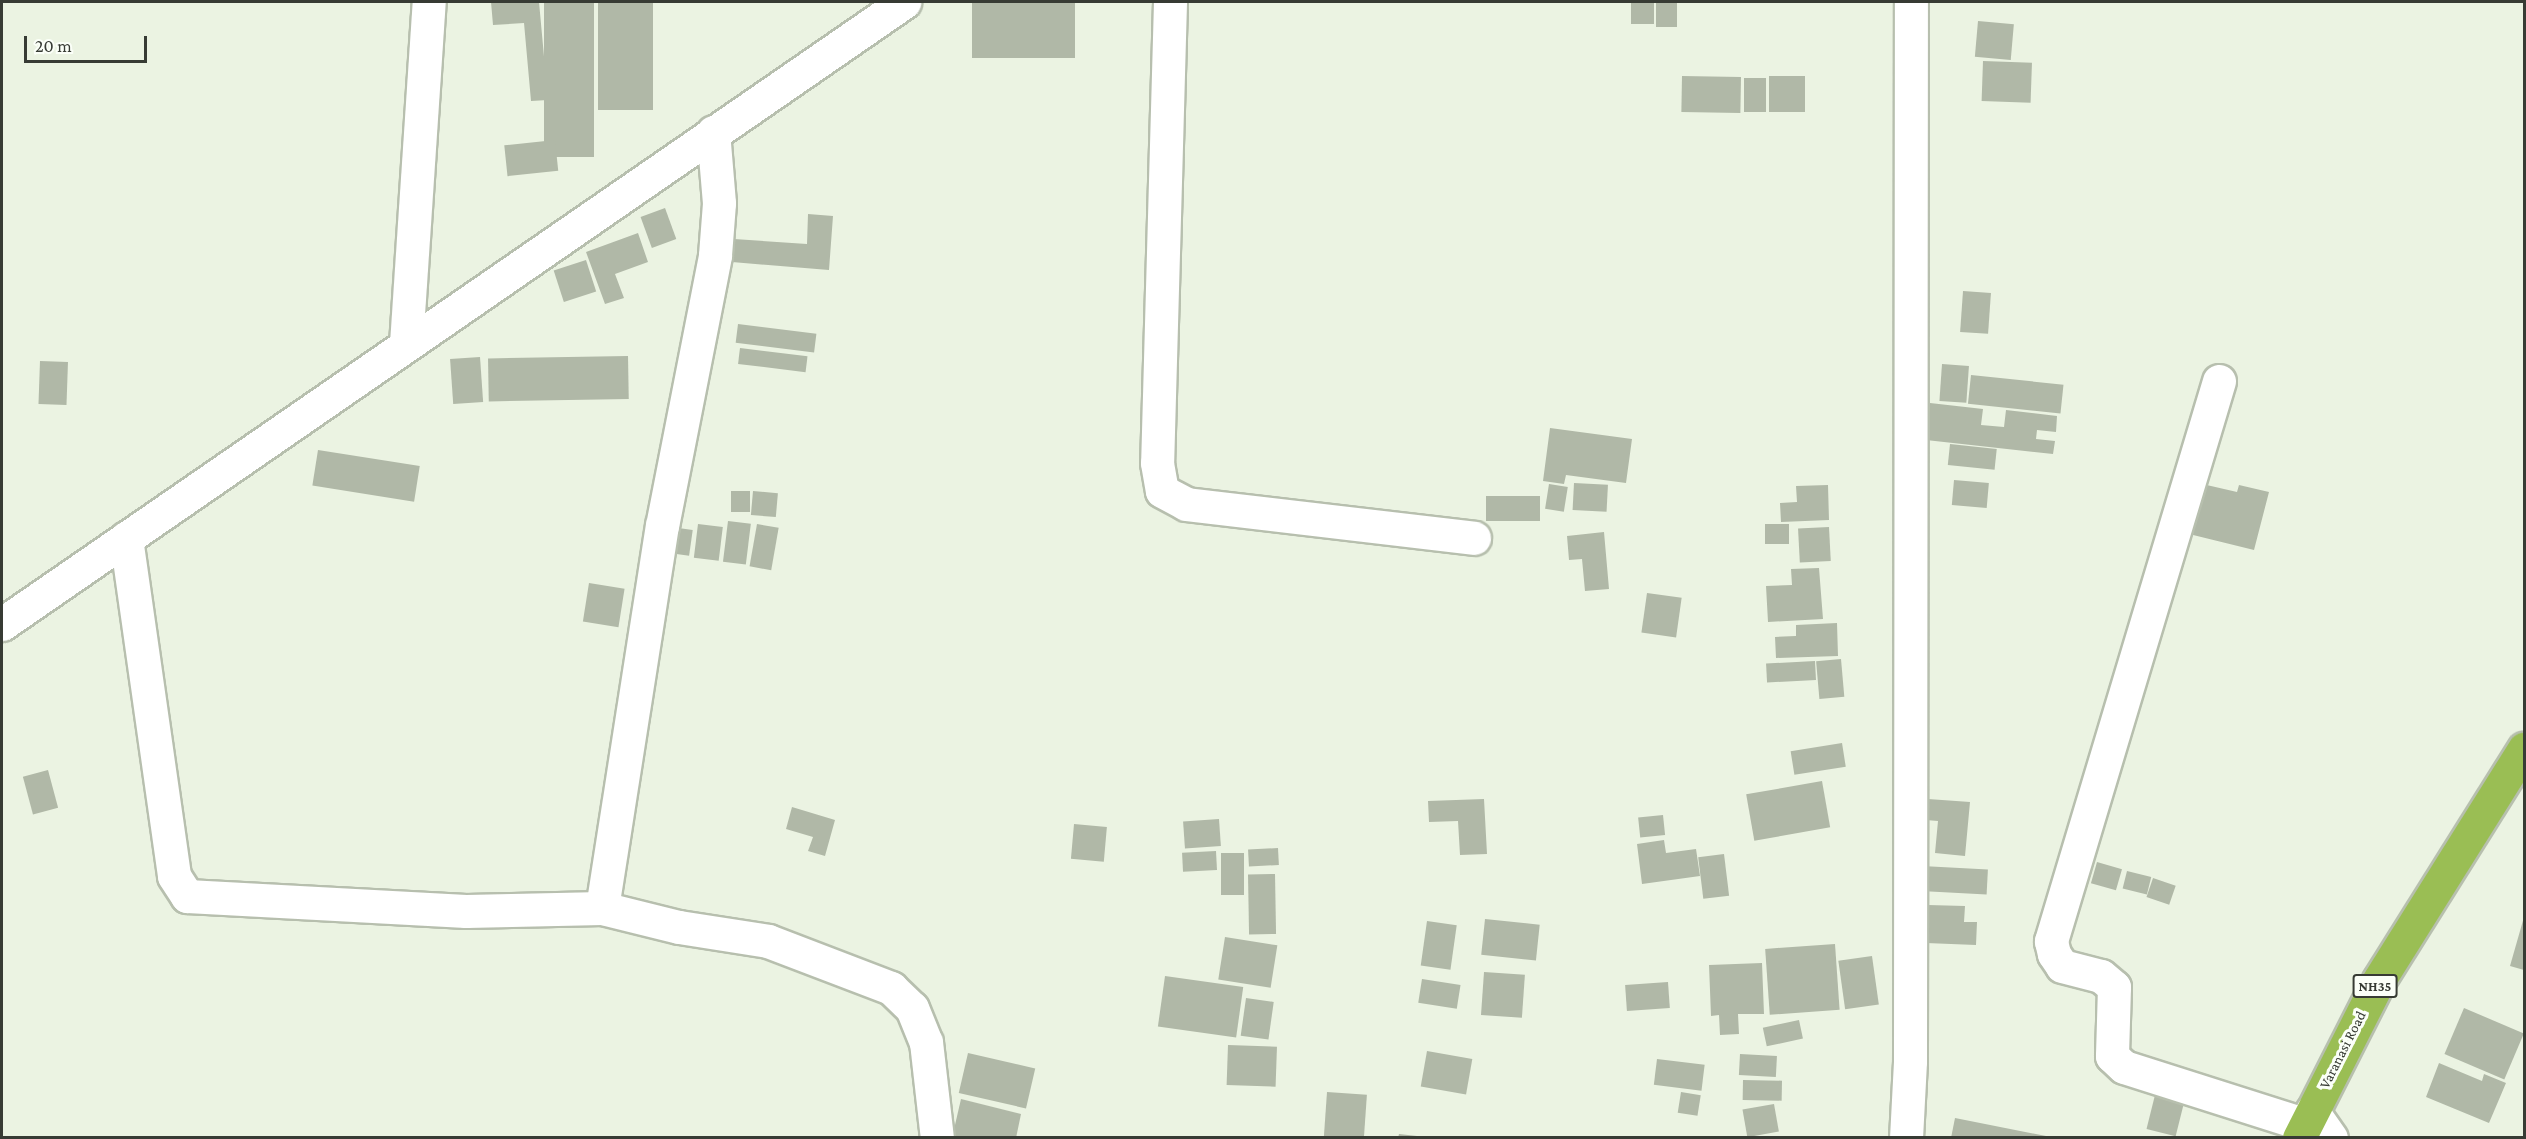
<!DOCTYPE html>
<style>
body{margin:0}
#map{position:relative;width:2526px;height:1139px;overflow:hidden;background:#ebf3e2;font-family:"Crimson Pro",serif}
div>[style]{position:absolute}
.building>*{inset:0;background:#b0b8a7;transform-origin:0 0}
.roads{filter:drop-shadow(2px 0 #b7bfae) drop-shadow(-2px 0 #b7bfae) drop-shadow(0 2px #b7bfae) drop-shadow(0 -2px #b7bfae)}
.minor>*{height:33px;margin:-16.5px;padding:0 16.5px;transform-origin:16.5px;border-radius:16.5px;background:#fff}
.trunk>*{height:33px;margin:-16.5px;padding:0 16.5px;transform-origin:16.5px;border-radius:16.5px;background:#9abe54}
span{translate:-50% -50%;white-space:nowrap;text-align:center;line-height:1.15;-webkit-text-stroke:6px #fbfff8;paint-order:stroke}
.shield-label span{padding:2px 4px;background:#fbfff8;border:2px solid;border-radius:4px;-webkit-text-stroke-width:0}
.shield-label{font-size:14px;color:#373b34;font-weight:700}
.street-label{font-size:15px;color:#373b34}
.frame{position:absolute;inset:0;border:3px solid #373b34;pointer-events:none}
.scale{position:absolute;left:24px;top:36px;width:123px;height:27px;box-sizing:border-box;border:3px solid #373b34;border-top:0;padding-left:8px;font-size:18px;line-height:21px;white-space:nowrap;color:#373b34;-webkit-text-stroke:4px #fbfff8;paint-order:stroke}
</style>
<div id="map">
<div class="building">
<div style="clip-path:polygon(491px 2px,539px 2px,548px 100px,531px 101px,524px 23px,493px 25px)"></div>
<div style="left:544px;top:2px;width:50px;height:155px"></div>
<div style="left:598px;top:2px;width:55px;height:108px"></div>
<div style="left:972px;top:2px;width:103px;height:56px"></div>
<div style="left:1631px;top:2px;width:23px;height:22px"></div>
<div style="left:1656px;top:2px;width:21px;height:25px"></div>
<div style="left:1978px;top:21px;width:36px;height:36px;rotate:5deg"></div>
<div style="left:1983px;top:61px;width:49px;height:40px;rotate:2deg"></div>
<div style="left:1682px;top:76px;width:59px;height:36px;rotate:1deg"></div>
<div style="left:1769px;top:76px;width:36px;height:36px"></div>
<div style="left:1744px;top:78px;width:22px;height:34px"></div>
<div style="left:555px;top:140px;width:31px;height:51px;rotate:84deg"></div>
<div style="left:665px;top:208px;width:33px;height:26px;rotate:70deg"></div>
<div style="clip-path:polygon(808px 214px,833px 216px,829px 270px,732px 262px,734px 239px,807px 244px)"></div>
<div style="clip-path:polygon(638px 233px,648px 262px,615px 274px,624px 298px,605px 304px,586px 252px)"></div>
<div style="left:586px;top:260px;width:33px;height:34px;rotate:72deg"></div>
<div style="left:1963px;top:291px;width:28px;height:41px;rotate:4deg"></div>
<div style="left:738px;top:324px;width:79px;height:19px;rotate:7deg"></div>
<div style="left:740px;top:348px;width:68px;height:16px;rotate:7deg"></div>
<div style="left:628px;top:356px;width:43px;height:140px;rotate:89deg"></div>
<div style="left:480px;top:357px;width:45px;height:30px;rotate:86deg"></div>
<div style="left:40px;top:361px;width:28px;height:43px;rotate:2deg"></div>
<div style="left:1942px;top:364px;width:27px;height:37px;rotate:4deg"></div>
<div style="left:1971px;top:375px;width:93px;height:29px;rotate:6deg"></div>
<div style="clip-path:polygon(1930px 403px,1983px 409px,1981px 425px,2004px 427px,2006px 410px,2057px 416px,2056px 432px,2037px 430px,2036px 439px,2055px 441px,2053px 454px,1926px 440px)"></div>
<div style="clip-path:polygon(1550px 428px,1632px 439px,1626px 483px,1566px 475px,1564px 484px,1543px 481px)"></div>
<div style="left:1950px;top:444px;width:47px;height:21px;rotate:6deg"></div>
<div style="left:318px;top:450px;width:103px;height:36px;rotate:9deg"></div>
<div style="left:1954px;top:480px;width:35px;height:25px;rotate:5deg"></div>
<div style="left:1574px;top:483px;width:34px;height:27px;rotate:3deg"></div>
<div style="clip-path:polygon(2198px 483px,2237px 492px,2239px 485px,2269px 492px,2254px 550px,2185px 533px)"></div>
<div style="left:1549px;top:484px;width:19px;height:25px;rotate:9deg"></div>
<div style="clip-path:polygon(1828px 485px,1829px 520px,1781px 522px,1780px 503px,1797px 502px,1796px 486px)"></div>
<div style="left:731px;top:491px;width:19px;height:21px"></div>
<div style="left:753px;top:491px;width:25px;height:24px;rotate:5deg"></div>
<div style="left:1540px;top:496px;width:25px;height:54px;rotate:90deg"></div>
<div style="left:728px;top:521px;width:23px;height:41px;rotate:7deg"></div>
<div style="left:698px;top:524px;width:25px;height:34px;rotate:7deg"></div>
<div style="left:757px;top:524px;width:22px;height:43px;rotate:10deg"></div>
<div style="left:1789px;top:524px;width:20px;height:24px;rotate:90deg"></div>
<div style="left:664px;top:526px;width:29px;height:26px;rotate:8deg"></div>
<div style="left:1829px;top:527px;width:34px;height:31px;rotate:87deg"></div>
<div style="clip-path:polygon(1604px 532px,1609px 589px,1585px 591px,1582px 559px,1569px 560px,1567px 536px)"></div>
<div style="clip-path:polygon(1819px 568px,1823px 619px,1768px 622px,1766px 586px,1792px 585px,1791px 569px)"></div>
<div style="left:589px;top:583px;width:36px;height:39px;rotate:9deg"></div>
<div style="left:1647px;top:593px;width:35px;height:40px;rotate:8deg"></div>
<div style="clip-path:polygon(1837px 623px,1838px 656px,1776px 658px,1775px 637px,1796px 636px,1796px 625px)"></div>
<div style="left:1841px;top:659px;width:38px;height:25px;rotate:85deg"></div>
<div style="left:1815px;top:661px;width:19px;height:49px;rotate:87deg"></div>
<div style="left:1842px;top:743px;width:24px;height:52px;rotate:81deg"></div>
<div style="left:48px;top:770px;width:39px;height:26px;rotate:75deg"></div>
<div style="left:1822px;top:781px;width:47px;height:77px;rotate:80deg"></div>
<div style="clip-path:polygon(1914px 798px,1970px 802px,1965px 856px,1935px 853px,1938px 821px,1913px 819px)"></div>
<div style="clip-path:polygon(1484px 799px,1487px 854px,1460px 855px,1458px 821px,1429px 822px,1428px 801px)"></div>
<div style="clip-path:polygon(792px 807px,835px 820px,825px 856px,808px 851px,813px 837px,786px 829px)"></div>
<div style="left:1663px;top:815px;width:20px;height:25px;rotate:84deg"></div>
<div style="left:1219px;top:819px;width:27px;height:36px;rotate:86deg"></div>
<div style="left:1074px;top:824px;width:33px;height:35px;rotate:5deg"></div>
<div style="clip-path:polygon(1664px 840px,1666px 853px,1696px 849px,1700px 876px,1642px 884px,1637px 844px)"></div>
<div style="left:1278px;top:848px;width:17px;height:30px;rotate:87deg"></div>
<div style="left:1216px;top:851px;width:19px;height:34px;rotate:87deg"></div>
<div style="left:1221px;top:853px;width:23px;height:42px"></div>
<div style="left:1724px;top:854px;width:42px;height:26px;rotate:83deg"></div>
<div style="left:2097px;top:862px;width:26px;height:22px;rotate:16deg"></div>
<div style="left:1922px;top:866px;width:66px;height:25px;rotate:3deg"></div>
<div style="left:2127px;top:871px;width:25px;height:18px;rotate:14deg"></div>
<div style="left:1275px;top:874px;width:60px;height:27px;rotate:89deg"></div>
<div style="left:2153px;top:878px;width:24px;height:20px;rotate:19deg"></div>
<div style="clip-path:polygon(1928px 905px,1965px 906px,1964px 922px,1977px 922px,1976px 945px,1926px 943px)"></div>
<div style="clip-path:polygon(2524px 917px,2524px 970px,2510px 966px)"></div>
<div style="left:1485px;top:919px;width:55px;height:36px;rotate:6deg"></div>
<div style="left:1427px;top:921px;width:30px;height:45px;rotate:8deg"></div>
<div style="left:1225px;top:937px;width:53px;height:43px;rotate:9deg"></div>
<div style="left:1835px;top:944px;width:66px;height:70px;rotate:86deg"></div>
<div style="left:1872px;top:956px;width:49px;height:34px;rotate:82deg"></div>
<div style="clip-path:polygon(1762px 963px,1764px 1014px,1738px 1014px,1739px 1034px,1720px 1035px,1719px 1015px,1711px 1016px,1709px 965px)"></div>
<div style="left:1484px;top:972px;width:41px;height:43px;rotate:4deg"></div>
<div style="left:1165px;top:976px;width:79px;height:51px;rotate:8deg"></div>
<div style="left:1422px;top:979px;width:39px;height:24px;rotate:9deg"></div>
<div style="left:1668px;top:982px;width:26px;height:43px;rotate:86deg"></div>
<div style="left:1246px;top:998px;width:28px;height:38px;rotate:8deg"></div>
<div style="left:2464px;top:1008px;width:65px;height:50px;rotate:23deg"></div>
<div style="left:1799px;top:1020px;width:19px;height:37px;rotate:78deg"></div>
<div style="left:1228px;top:1045px;width:49px;height:40px;rotate:2deg"></div>
<div style="left:1427px;top:1051px;width:46px;height:36px;rotate:10deg"></div>
<div style="left:968px;top:1053px;width:69px;height:41px;rotate:13deg"></div>
<div style="left:1740px;top:1054px;width:37px;height:21px;rotate:3deg"></div>
<div style="left:1657px;top:1059px;width:48px;height:26px;rotate:7deg"></div>
<div style="clip-path:polygon(2439px 1063px,2482px 1081px,2484px 1074px,2506px 1083px,2489px 1123px,2426px 1097px)"></div>
<div style="left:1743px;top:1080px;width:39px;height:20px;rotate:1deg"></div>
<div style="left:1327px;top:1092px;width:40px;height:46px;rotate:4deg"></div>
<div style="left:1681px;top:1092px;width:20px;height:21px;rotate:9deg"></div>
<div style="left:2155px;top:1095px;width:30px;height:35px;rotate:14deg"></div>
<div style="clip-path:polygon(961px 1099px,1021px 1114px,1016px 1138px,952px 1138px)"></div>
<div style="left:1774px;top:1104px;width:28px;height:32px;rotate:80deg"></div>
<div style="clip-path:polygon(1955px 1118px,2046px 1136px,2046px 1138px,1951px 1138px)"></div>
<div style="clip-path:polygon(1399px 1134px,1417px 1136px,1417px 1138px,1398px 1138px)"></div>
</div>
<div class="roads">
<div class="minor">
<div style="left:1170px;top:2px;width:461px;rotate:91.6deg"></div>
<div style="left:1157px;top:463px;width:28px;rotate:80deg"></div>
<div style="left:1162px;top:491px;width:27px;rotate:28deg"></div>
<div style="left:1186px;top:504px;width:290px;rotate:6.7deg"></div>
<div style="left:406px;top:344px;width:343px;rotate:-86.2deg"></div>
<div style="left:2219px;top:381px;width:585px;rotate:106.7deg"></div>
<div style="left:2051px;top:941px;width:13px;rotate:77deg"></div>
<div style="left:2054px;top:954px;width:14px;rotate:56deg"></div>
<div style="left:2062px;top:966px;width:40px;rotate:14.4deg"></div>
<div style="left:2101px;top:976px;width:17px;rotate:40deg"></div>
<div style="left:2114px;top:987px;width:69px;rotate:91.7deg"></div>
<div style="left:2112px;top:1056px;width:16px;rotate:43deg"></div>
<div style="left:2124px;top:1067px;width:189px;rotate:17.6deg"></div>
<div style="left:126px;top:538px;width:341px;rotate:81.9deg"></div>
<div style="left:174px;top:876px;width:24px;rotate:57deg"></div>
<div style="left:187px;top:896px;width:279px;rotate:3.1deg"></div>
<div style="left:466px;top:911px;width:136px;rotate:-1.3deg"></div>
<div style="left:602px;top:908px;width:79px;rotate:13.9deg"></div>
<div style="left:679px;top:927px;width:90px;rotate:8.9deg"></div>
<div style="left:768px;top:941px;width:132px;rotate:20.9deg"></div>
<div style="left:891px;top:988px;width:29px;rotate:44deg"></div>
<div style="left:912px;top:1008px;width:37px;rotate:68deg"></div>
<div style="left:926px;top:1042px;width:97px;rotate:83.5deg"></div>
<div style="left:2px;top:624px;width:1096px;rotate:-34.59deg"></div>
<div style="left:602px;top:908px;width:387px;rotate:-81.1deg"></div>
<div style="left:662px;top:526px;width:276px;rotate:-78.9deg"></div>
<div style="left:715px;top:255px;width:52px;rotate:-85.6deg"></div>
<div style="left:719px;top:203px;width:71px;rotate:-94.8deg"></div>
<div style="left:2312px;top:1111px;width:33px;rotate:55deg"></div>
<div style="left:1906px;top:1138px;width:77px;rotate:-87deg"></div>
<div style="left:1910px;top:1061px;width:1059px;rotate:-89.95deg"></div>
</div>
<div class="trunk">
<div style="left:2299px;top:1138px;width:177px;rotate:-63.1deg"></div>
<div style="left:2379px;top:980px;width:273px;rotate:-57.9deg"></div>
</div>
</div>
<div class="shield-label">
<span style="left:2375px;top:986px">NH35</span>
</div>
<div class="street-label">
<span style="left:2343px;top:1050px;rotate:-63deg">Varanasi Road</span>
</div>
<div class="frame"></div>
<div class="scale">20 m</div>
</div>
